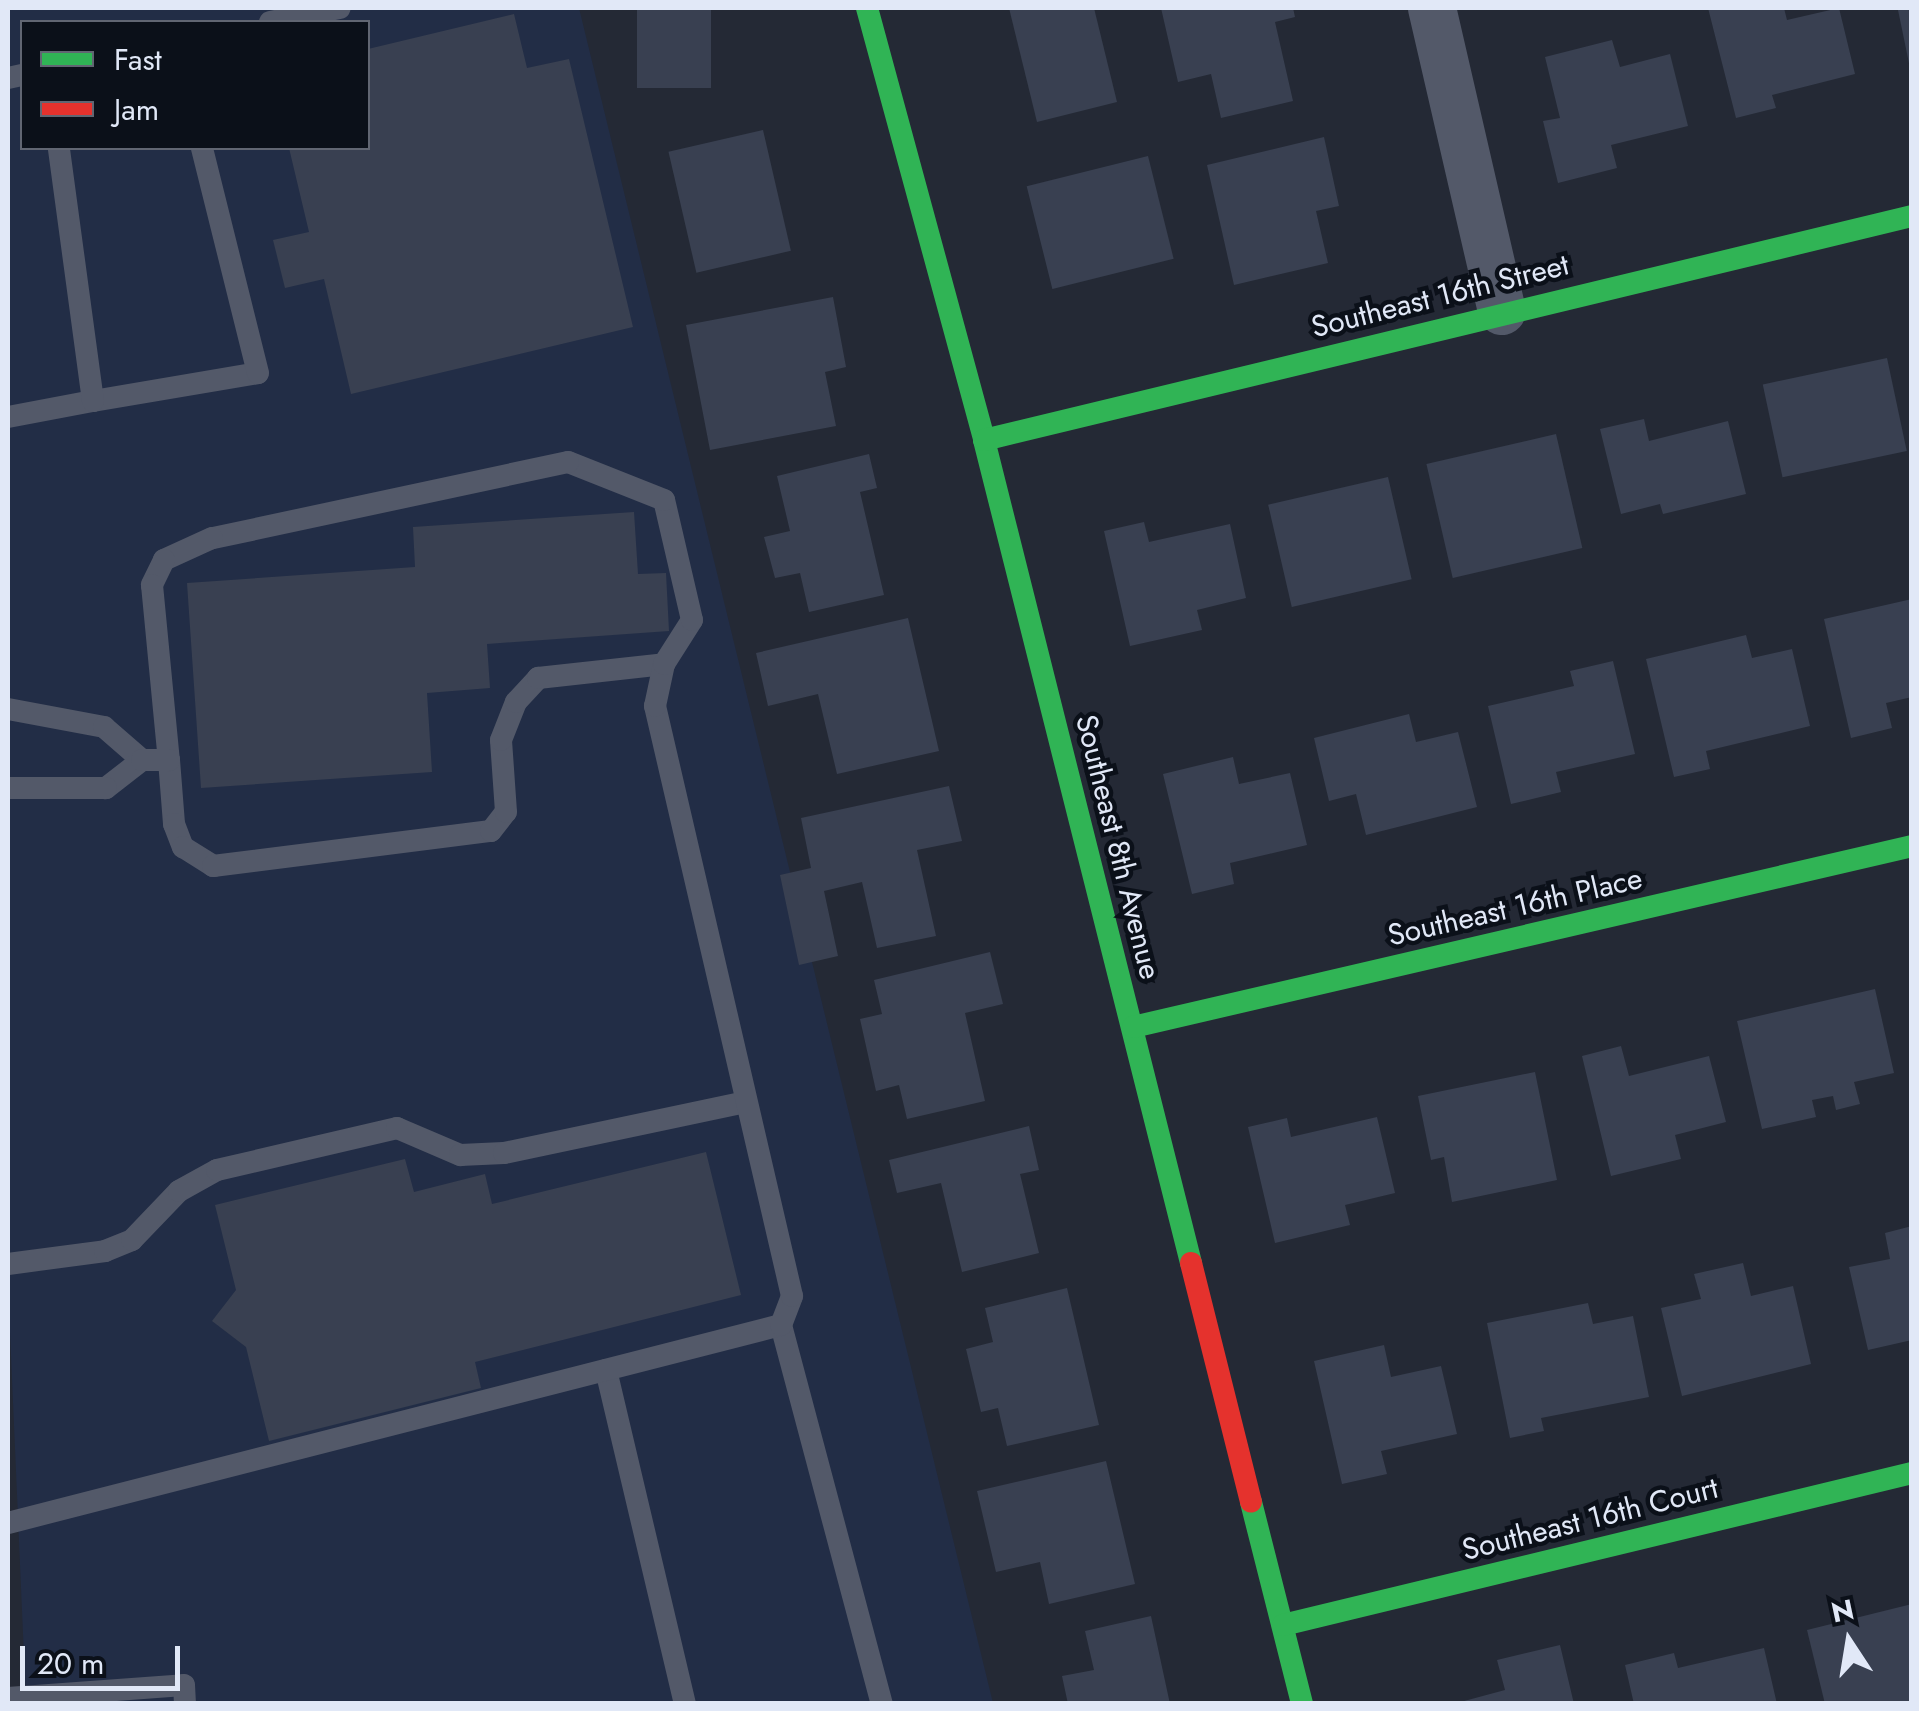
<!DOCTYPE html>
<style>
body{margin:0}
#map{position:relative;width:1919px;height:1711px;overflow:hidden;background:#242935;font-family:Jost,sans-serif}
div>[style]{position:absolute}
.built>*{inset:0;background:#222d46}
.building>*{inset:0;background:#394051;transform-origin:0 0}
.lane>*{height:22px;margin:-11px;padding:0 11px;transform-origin:11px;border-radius:11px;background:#535969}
.street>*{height:48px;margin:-24px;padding:0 24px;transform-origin:24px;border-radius:24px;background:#535969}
.fast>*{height:22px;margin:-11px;padding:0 11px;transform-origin:11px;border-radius:11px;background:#30b455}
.jam>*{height:22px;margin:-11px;padding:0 11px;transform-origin:11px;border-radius:11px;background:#e5322d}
span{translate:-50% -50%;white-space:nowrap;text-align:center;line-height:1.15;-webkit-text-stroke:9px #0b1019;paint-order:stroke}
.street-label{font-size:30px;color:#e1e8f7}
.frame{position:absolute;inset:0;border:10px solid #e1e8f7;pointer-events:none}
.legend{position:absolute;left:20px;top:20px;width:350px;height:130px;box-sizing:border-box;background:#0b1019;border:2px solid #616672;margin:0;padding:12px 18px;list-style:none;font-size:30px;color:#e1e8f7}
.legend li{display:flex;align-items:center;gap:20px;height:50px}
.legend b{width:50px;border:2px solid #616672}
.north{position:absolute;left:1799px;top:1591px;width:100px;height:100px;-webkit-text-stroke:8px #0b1019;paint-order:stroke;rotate:348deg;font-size:28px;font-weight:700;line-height:40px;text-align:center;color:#e1e8f7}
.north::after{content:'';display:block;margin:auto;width:35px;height:45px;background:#e1e8f7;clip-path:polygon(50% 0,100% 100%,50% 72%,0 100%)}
.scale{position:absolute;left:20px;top:1646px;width:160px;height:45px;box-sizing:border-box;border:5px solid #e1e8f7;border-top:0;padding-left:12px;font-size:30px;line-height:35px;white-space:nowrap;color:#e1e8f7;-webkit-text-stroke:8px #0b1019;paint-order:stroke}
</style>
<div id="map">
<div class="built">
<div style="clip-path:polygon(evenodd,8px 8px,579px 8px,993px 1703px,26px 1703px,8px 1286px,8px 8px,22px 22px,368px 22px,368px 148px,22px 148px,22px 22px)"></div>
</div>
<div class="building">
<div style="left:637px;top:8px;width:74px;height:80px"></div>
<div style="clip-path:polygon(1009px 8px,1094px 8px,1117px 102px,1037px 122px)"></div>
<div style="clip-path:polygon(1161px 8px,1293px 8px,1295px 17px,1275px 22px,1293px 101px,1221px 118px,1211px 74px,1178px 82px)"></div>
<div style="clip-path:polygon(1708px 8px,1784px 8px,1787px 20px,1839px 8px,1855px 74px,1772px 95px,1776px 108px,1736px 118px)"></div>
<div style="clip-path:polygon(1912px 8px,1912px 68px,1910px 68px,1898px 10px)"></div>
<div style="clip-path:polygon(514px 14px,527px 68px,569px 59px,633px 327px,351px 394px,324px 279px,285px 288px,273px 240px,309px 232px,289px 148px,368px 148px,368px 49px)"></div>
<div style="clip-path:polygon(1612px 40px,1620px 67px,1670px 54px,1688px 126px,1611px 145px,1617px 168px,1558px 183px,1543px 121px,1560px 118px,1545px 57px)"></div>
<div style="left:763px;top:130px;width:124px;height:97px;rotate:77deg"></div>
<div style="clip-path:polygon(1324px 137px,1339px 206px,1316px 211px,1328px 263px,1234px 285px,1207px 165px)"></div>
<div style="left:1148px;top:156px;width:106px;height:125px;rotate:76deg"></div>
<div style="clip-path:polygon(833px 297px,846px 367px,825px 372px,836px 426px,710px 450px,686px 325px)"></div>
<div style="left:1887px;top:358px;width:95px;height:127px;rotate:78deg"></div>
<div style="clip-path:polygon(1644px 419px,1649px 441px,1728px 421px,1746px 494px,1663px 514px,1660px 504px,1621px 514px,1600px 429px)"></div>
<div style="left:1556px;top:434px;width:117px;height:133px;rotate:77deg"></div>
<div style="clip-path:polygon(869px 454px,877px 488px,860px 492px,884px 595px,809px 612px,800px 573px,775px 578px,764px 537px,790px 531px,777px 476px)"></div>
<div style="left:1388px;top:477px;width:105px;height:123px;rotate:77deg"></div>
<div style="clip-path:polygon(634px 512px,638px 574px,666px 573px,669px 631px,487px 644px,490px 688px,427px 693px,432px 772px,201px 788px,187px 583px,415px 567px,413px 527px)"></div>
<div style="clip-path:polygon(1144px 522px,1149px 542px,1230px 524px,1246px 598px,1197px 610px,1202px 630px,1130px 646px,1104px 531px)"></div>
<div style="clip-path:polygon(1912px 599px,1912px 697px,1886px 703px,1892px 728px,1851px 738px,1824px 619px)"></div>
<div style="clip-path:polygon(908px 618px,939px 751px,837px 774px,818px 694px,768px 706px,756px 653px)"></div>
<div style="clip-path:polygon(1746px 635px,1752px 658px,1792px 649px,1810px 726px,1706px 751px,1710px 769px,1674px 777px,1646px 659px)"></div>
<div style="clip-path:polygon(1613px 661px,1635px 754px,1556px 772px,1561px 792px,1511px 804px,1488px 706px,1574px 686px,1570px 671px)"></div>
<div style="clip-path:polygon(1409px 714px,1416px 742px,1458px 732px,1477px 807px,1366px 835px,1356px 794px,1329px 801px,1314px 738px)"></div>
<div style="clip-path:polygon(1233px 757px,1239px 784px,1290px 773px,1307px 845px,1230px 863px,1234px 884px,1192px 894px,1163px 774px)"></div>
<div style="clip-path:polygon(949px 786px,962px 841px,917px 850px,936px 936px,877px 948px,862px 882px,824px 891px,838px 956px,799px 965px,780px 875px,811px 868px,801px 818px)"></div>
<div style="clip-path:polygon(990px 952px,1003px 1004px,965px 1013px,985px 1101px,907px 1119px,899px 1085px,876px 1091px,860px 1019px,882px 1014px,874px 980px)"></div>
<div style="clip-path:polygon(1875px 989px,1894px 1073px,1854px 1082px,1860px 1104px,1836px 1110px,1833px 1096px,1812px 1100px,1816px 1117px,1762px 1129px,1737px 1021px)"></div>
<div style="clip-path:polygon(1621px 1046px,1629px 1076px,1709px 1056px,1726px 1122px,1675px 1135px,1681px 1159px,1611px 1176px,1582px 1056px)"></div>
<div style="clip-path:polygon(1535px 1072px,1557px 1180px,1452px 1202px,1444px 1157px,1431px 1160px,1418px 1096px)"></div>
<div style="clip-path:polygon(1377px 1117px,1395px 1193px,1345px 1205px,1350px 1225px,1275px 1243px,1248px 1127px,1287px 1118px,1291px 1137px)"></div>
<div style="clip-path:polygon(1029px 1126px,1039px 1170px,1020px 1174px,1039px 1253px,962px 1272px,941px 1183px,897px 1193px,889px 1160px)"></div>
<div style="clip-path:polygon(706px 1152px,741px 1295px,475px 1362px,481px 1388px,269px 1441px,246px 1347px,212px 1321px,236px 1290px,215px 1205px,405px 1159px,414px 1192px,485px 1174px,492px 1204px)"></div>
<div style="clip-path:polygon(1912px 1226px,1912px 1340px,1868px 1350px,1849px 1267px,1890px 1259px,1885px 1233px)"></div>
<div style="clip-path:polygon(1743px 1263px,1751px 1296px,1793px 1286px,1811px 1364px,1682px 1396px,1661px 1308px,1701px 1299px,1694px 1274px)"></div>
<div style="clip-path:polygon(1067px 1288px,1099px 1425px,1007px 1446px,998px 1408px,981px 1412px,966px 1349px,993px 1342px,985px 1308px)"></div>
<div style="clip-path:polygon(1588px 1303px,1593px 1324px,1633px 1316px,1649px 1397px,1541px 1418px,1544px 1431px,1510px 1438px,1487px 1323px)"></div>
<div style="clip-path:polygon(1384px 1345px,1391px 1377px,1441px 1366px,1457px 1434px,1381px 1451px,1387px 1474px,1342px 1484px,1314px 1361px)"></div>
<div style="clip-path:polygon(1106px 1461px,1135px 1584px,1049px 1604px,1040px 1562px,996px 1572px,977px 1491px)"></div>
<div style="clip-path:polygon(1912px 1604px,1912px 1704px,1825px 1704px,1807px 1630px)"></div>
<div style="clip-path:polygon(1151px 1616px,1170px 1704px,1068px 1704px,1062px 1676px,1094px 1670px,1085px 1631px)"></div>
<div style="clip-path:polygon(1560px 1645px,1574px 1704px,1453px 1704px,1505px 1690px,1497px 1660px)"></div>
<div style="clip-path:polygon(1764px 1648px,1777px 1704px,1634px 1704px,1625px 1665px,1674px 1653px,1678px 1668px)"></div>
</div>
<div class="lane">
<div style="left:270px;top:22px;width:71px;rotate:-11.3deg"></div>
<div style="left:8px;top:78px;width:14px;rotate:-12deg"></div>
<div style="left:93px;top:401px;width:167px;rotate:-9.6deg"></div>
<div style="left:258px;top:373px;width:232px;rotate:-104deg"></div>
<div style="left:8px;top:417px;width:86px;rotate:-10.7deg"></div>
<div style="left:93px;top:401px;width:255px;rotate:-97.7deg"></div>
<div style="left:8px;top:709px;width:98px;rotate:10.6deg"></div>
<div style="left:104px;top:727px;width:50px;rotate:41deg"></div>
<div style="left:142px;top:760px;width:46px;rotate:142.1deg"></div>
<div style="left:106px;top:788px;width:98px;rotate:180deg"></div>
<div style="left:169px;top:760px;width:64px;rotate:85.5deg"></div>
<div style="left:174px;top:824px;width:25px;rotate:69deg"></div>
<div style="left:183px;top:847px;width:36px;rotate:32deg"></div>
<div style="left:213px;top:866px;width:280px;rotate:-7.2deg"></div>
<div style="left:491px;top:831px;width:24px;rotate:-52deg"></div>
<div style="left:506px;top:812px;width:72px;rotate:-94deg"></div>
<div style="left:501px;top:740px;width:41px;rotate:-68.5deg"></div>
<div style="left:516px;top:702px;width:33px;rotate:-47deg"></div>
<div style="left:538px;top:678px;width:127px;rotate:-6.3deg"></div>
<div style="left:8px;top:1264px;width:98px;rotate:-7.6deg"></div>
<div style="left:105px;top:1251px;width:29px;rotate:-22deg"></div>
<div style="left:132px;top:1240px;width:68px;rotate:-46.2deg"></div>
<div style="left:179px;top:1191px;width:43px;rotate:-28.9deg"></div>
<div style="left:217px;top:1170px;width:185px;rotate:-13.1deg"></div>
<div style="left:397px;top:1128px;width:69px;rotate:23.2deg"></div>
<div style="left:460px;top:1155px;width:44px;rotate:-2.6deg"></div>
<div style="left:504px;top:1153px;width:247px;rotate:-11.9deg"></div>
<div style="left:781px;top:1325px;width:392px;rotate:75.1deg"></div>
<div style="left:606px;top:1370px;width:343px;rotate:76.7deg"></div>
<div style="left:8px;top:1523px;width:798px;rotate:-14.37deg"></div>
<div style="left:781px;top:1325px;width:31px;rotate:-69deg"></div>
<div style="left:792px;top:1296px;width:606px;rotate:-103.07deg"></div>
<div style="left:655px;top:706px;width:43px;rotate:-77.9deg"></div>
<div style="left:664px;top:664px;width:52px;rotate:-57.5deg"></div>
<div style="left:692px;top:620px;width:123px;rotate:-103.1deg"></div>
<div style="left:664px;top:500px;width:103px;rotate:-158.4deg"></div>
<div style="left:568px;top:462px;width:364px;rotate:167.9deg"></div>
<div style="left:212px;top:538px;width:53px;rotate:155.4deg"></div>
<div style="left:164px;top:560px;width:28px;rotate:116deg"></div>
<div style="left:152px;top:585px;width:176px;rotate:84.5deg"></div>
<div style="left:169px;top:760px;width:27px;rotate:180deg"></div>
<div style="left:8px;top:1698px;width:176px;rotate:-4.2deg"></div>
<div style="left:184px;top:1685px;width:19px;rotate:87deg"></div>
</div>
<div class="street">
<div style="left:1432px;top:8px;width:311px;rotate:77deg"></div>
</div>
<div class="fast">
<div style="left:867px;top:8px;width:448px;rotate:74.8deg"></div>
<div style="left:984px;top:440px;width:849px;rotate:75.88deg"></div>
<div style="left:984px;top:440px;width:955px;rotate:-13.57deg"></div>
<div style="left:1133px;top:1027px;width:800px;rotate:-13.08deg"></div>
<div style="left:1251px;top:1502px;width:208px;rotate:75.8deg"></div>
<div style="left:1283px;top:1625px;width:647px;rotate:-13.59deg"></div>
</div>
<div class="jam">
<div style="left:1191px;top:1263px;width:246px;rotate:75.9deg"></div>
</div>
<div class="street-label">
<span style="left:1440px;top:296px;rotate:-14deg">Southeast 16th Street</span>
<span style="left:1118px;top:847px;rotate:76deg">Southeast 8th Avenue</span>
<span style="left:1515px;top:907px;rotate:-13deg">Southeast 16th Place</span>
<span style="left:1590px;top:1519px;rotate:-14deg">Southeast 16th Court</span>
</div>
<div class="frame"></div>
<ul class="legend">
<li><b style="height:12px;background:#30b455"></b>Fast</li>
<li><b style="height:12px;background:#e5322d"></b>Jam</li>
</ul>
<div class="north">N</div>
<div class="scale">20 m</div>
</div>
